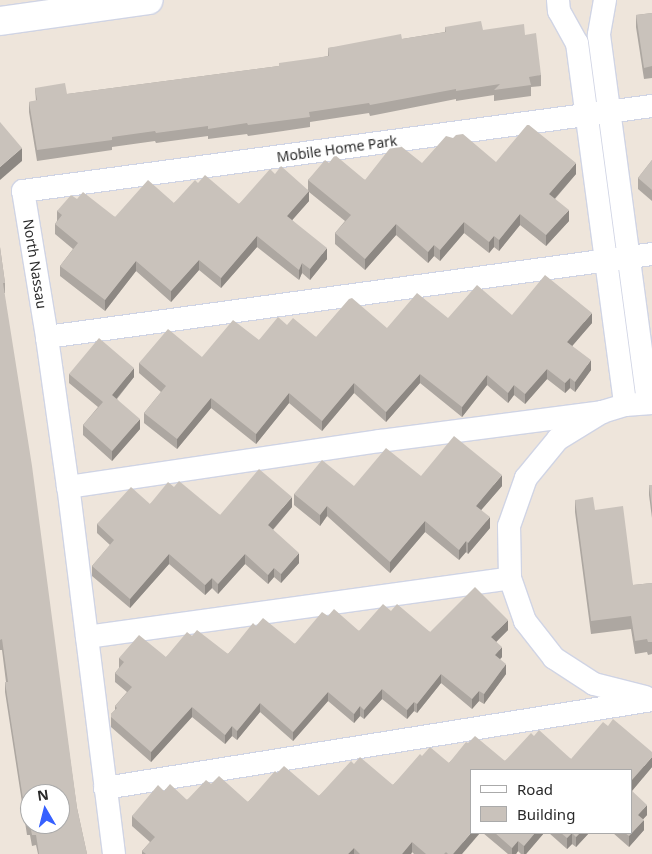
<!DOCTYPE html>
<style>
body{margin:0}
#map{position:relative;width:652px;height:854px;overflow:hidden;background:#eee5db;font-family:"Noto Sans",sans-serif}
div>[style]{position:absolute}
.roads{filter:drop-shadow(1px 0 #d0d4e4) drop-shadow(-1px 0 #d0d4e4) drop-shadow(0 1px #d0d4e4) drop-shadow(0 -1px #d0d4e4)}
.minor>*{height:22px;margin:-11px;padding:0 11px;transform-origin:11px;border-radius:11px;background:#fff}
.secondary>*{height:28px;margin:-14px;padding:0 14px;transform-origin:14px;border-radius:14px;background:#fff}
.wall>*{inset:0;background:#ada7a1}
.shaded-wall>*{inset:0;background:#8d8883}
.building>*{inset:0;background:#c9c2bb}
span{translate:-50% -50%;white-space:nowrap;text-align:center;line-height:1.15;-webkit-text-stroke:4px #fff;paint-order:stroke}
.street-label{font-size:14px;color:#2a2a2a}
.legend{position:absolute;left:470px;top:769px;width:162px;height:65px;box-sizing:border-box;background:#fff;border:1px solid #aaa;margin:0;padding:6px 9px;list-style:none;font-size:15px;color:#2a2a2a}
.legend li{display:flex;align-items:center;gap:10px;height:25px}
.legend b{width:25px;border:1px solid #aaa}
.north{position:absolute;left:20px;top:784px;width:50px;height:50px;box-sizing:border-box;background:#fff;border:1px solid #aaa;border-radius:50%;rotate:352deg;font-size:14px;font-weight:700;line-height:20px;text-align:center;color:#2a2a2a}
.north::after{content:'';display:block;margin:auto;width:18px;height:22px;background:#3660ff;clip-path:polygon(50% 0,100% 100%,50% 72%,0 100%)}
</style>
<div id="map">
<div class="roads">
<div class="minor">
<div style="left:558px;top:0;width:11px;rotate:85deg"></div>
<div style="left:559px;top:11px;width:37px;rotate:61deg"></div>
<div style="left:577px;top:43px;width:365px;rotate:82.4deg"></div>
<div style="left:605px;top:0;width:36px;rotate:100deg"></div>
<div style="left:599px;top:35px;width:371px;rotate:82.4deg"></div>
<div style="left:648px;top:403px;width:4px;rotate:-14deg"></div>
<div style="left:47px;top:337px;width:611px;rotate:-7.81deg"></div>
<div style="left:68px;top:487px;width:315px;rotate:-8.4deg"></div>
<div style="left:380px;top:441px;width:224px;rotate:-7.4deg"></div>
<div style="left:87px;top:637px;width:427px;rotate:-7.9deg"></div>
<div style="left:645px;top:697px;width:53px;rotate:-165.7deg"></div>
<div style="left:594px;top:684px;width:48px;rotate:-147deg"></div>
<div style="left:554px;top:658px;width:47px;rotate:-128.1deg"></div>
<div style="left:525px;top:621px;width:46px;rotate:-109.2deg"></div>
<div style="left:510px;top:578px;width:52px;rotate:-91.1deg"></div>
<div style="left:509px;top:526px;width:51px;rotate:-70.5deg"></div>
<div style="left:526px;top:478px;width:50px;rotate:-50.6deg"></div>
<div style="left:558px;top:439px;width:52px;rotate:-31.5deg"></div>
<div style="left:602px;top:412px;width:24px;rotate:-17deg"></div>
<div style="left:625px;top:405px;width:27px;rotate:-4deg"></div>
<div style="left:105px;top:788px;width:554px;rotate:-9.14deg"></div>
<div style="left:114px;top:854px;width:370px;rotate:-97.1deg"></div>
<div style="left:68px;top:487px;width:151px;rotate:-98deg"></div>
<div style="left:47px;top:337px;width:148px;rotate:-99.3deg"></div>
<div style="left:23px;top:191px;width:635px;rotate:-7.7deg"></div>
</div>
<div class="secondary">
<div style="left:0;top:21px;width:150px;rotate:-8deg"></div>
</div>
</div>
<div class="wall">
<div style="clip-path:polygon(652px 13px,652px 78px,644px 79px,636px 27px,636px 15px)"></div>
<div style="clip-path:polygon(445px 27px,483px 30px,525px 35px,541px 75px,541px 86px,531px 87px,531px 96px,494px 101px,494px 95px,456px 101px,456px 99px,370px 116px,369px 113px,310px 122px,310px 127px,248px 136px,247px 134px,208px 139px,208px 136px,156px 143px,155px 141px,112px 147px,112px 150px,37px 161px,29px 112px,29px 102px,36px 101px,35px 88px,67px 94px,279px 66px,328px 56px,328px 48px,402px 39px,445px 32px)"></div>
<div style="clip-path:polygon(652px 160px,652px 201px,638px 189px,638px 178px)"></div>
<div style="clip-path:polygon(496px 162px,576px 174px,555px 199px,569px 221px,546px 246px,520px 225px,499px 251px,494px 247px,489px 253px,464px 233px,440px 261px,434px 256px,428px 263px,396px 235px,365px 270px,335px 244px,335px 233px,345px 221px,309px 192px,309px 201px,292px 220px,327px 259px,310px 280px,302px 273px,299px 280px,257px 247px,221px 288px,199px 270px,171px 302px,136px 271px,105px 311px,60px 276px,60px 266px,73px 249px,55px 234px,55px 224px,57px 221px,57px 211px,77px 199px,115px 217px,174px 203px,198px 183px,239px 204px,275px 174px,308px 190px,308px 180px,329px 163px,365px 180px,422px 163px)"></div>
<div style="clip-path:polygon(0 247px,5px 283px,5px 293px,4px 293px,77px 808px,87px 854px,38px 854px,36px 845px,32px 846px,30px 835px,27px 835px,5px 692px,5px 682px,6px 682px,2px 650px,0 650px)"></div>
<div style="clip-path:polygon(512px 315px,592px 323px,572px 346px,591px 370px,575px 392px,570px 388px,565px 393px,547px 379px,525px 404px,514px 395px,508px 403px,487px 385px,462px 417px,420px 383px,386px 422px,354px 393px,322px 431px,289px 403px,256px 444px,211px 408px,177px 449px,144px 423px,144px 413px,161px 392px,139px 373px,139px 363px,202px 357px,259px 340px,287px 325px,316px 337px,387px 328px,448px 318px)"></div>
<div style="clip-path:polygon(69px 374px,134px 377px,117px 399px,140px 429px,112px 461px,83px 435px,83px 425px,98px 407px,69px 383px)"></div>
<div style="clip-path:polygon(421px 476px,502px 486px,481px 510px,490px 528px,468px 554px,466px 552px,459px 560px,425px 532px,390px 573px,327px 516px,320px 526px,294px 505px,294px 494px,354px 486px)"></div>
<div style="clip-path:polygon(649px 485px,652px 485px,652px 518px,649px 495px)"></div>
<div style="clip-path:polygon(174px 487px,220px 515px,292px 507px,273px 530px,299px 563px,281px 583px,274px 577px,268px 584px,245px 564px,218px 594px,212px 588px,205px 595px,169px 564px,130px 608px,92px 576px,92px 566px,110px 545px,97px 533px,97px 524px,150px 504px)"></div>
<div style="clip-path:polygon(575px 500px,595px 510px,633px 585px,652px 583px,652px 654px,648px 655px,647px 652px,635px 654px,631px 629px,591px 634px,575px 512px)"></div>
<div style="clip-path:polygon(391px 611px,430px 632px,508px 630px,496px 642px,502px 657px,500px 659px,506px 674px,484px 704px,479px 701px,472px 709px,441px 683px,417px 713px,414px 711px,407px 719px,382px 699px,364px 719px,360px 716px,354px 723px,328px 701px,293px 741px,260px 712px,237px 740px,232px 736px,225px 744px,192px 717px,151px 762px,111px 727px,111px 714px,115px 710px,115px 706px,127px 692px,115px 682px,115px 673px,119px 668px,119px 658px,166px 657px,192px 636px,228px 654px,256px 626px,295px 644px,328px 616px,359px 631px)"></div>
<div style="clip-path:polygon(534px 736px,571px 759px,652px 767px,632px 791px,647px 815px,643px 819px,644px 830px,629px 847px,613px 833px,631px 833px,631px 770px,471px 770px,462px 854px,414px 854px,412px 852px,411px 854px,142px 854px,142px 851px,150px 842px,132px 826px,132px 816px,164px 791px,187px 800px,211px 784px,248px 802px,277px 773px,319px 796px,354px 764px,393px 785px,422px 756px,449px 763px,468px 743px,505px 761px)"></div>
<div style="clip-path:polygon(483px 833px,544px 833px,526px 854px,521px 854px,518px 851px,516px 854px,508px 854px)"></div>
<div style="clip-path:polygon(549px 833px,589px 833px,576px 847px,572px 844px,567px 849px)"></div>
</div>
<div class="shaded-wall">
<div style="clip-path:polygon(22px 148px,22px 161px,0 180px,0 167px)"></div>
<div style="clip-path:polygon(576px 163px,576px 174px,549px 205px,549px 194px)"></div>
<div style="clip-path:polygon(309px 191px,309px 201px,287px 226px,287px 216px)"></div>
<div style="clip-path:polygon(569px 210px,569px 221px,546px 246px,546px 235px)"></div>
<div style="clip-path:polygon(520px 214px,520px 225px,499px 251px,499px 240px)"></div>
<div style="clip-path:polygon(464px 222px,464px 233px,440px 261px,440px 250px)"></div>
<div style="clip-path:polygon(396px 224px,396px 235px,365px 270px,365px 259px)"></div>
<div style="clip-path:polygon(257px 236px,257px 247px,221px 288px,221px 278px)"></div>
<div style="clip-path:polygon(494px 236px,494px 247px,489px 253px,489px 242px)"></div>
<div style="clip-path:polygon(434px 245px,434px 256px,428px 263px,428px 252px)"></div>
<div style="clip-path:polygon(327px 248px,327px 259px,310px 280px,310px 269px)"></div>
<div style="clip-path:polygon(199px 260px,199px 270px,171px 302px,171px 291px)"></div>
<div style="clip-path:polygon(136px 261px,136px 271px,105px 311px,105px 300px)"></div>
<div style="clip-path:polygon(302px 263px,302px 273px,299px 280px,299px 270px)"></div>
<div style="clip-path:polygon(592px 313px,592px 323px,567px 352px,567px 342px)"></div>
<div style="clip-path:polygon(591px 360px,591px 370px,575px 392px,575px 382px)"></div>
<div style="clip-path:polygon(134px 368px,134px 377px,112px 404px,112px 395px)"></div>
<div style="clip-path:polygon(547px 369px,547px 379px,525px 404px,525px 394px)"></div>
<div style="clip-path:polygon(420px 374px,420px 383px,386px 422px,386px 412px)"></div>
<div style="clip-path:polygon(487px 375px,487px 385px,462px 417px,462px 407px)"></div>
<div style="clip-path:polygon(570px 378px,570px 388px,565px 393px,565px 383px)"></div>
<div style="clip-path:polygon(354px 383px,354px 393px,322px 431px,322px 421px)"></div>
<div style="clip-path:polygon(514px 385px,514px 395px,508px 403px,508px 393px)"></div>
<div style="clip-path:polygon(289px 393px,289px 403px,256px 444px,256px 434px)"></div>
<div style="clip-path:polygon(211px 398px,211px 408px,177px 449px,177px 439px)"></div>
<div style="clip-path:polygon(140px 419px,140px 429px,112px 461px,112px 451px)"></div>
<div style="clip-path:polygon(502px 475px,502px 486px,476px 516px,476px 506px)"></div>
<div style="clip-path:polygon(292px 497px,292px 507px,268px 535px,268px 525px)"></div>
<div style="clip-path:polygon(327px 506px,327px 516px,320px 526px,320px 515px)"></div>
<div style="clip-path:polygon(490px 517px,490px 528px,468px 554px,468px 543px)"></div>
<div style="clip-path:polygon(425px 521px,425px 532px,390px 573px,390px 562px)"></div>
<div style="clip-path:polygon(466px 541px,466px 552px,459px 560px,459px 550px)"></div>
<div style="clip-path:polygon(299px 553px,299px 563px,281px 583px,281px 574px)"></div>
<div style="clip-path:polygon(169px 554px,169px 564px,130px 608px,130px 599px)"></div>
<div style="clip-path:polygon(245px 554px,245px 564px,218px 594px,218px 584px)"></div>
<div style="clip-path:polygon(274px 568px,274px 577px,268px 584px,268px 575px)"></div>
<div style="clip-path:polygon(212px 578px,212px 588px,205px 595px,205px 585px)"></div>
<div style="clip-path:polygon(508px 620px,508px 630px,491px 647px,491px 637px)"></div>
<div style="clip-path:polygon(502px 647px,502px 657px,495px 664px,495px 655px)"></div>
<div style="clip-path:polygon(506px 664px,506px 674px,484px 704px,484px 694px)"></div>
<div style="clip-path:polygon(441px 674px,441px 683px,417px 713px,417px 704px)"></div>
<div style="clip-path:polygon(382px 689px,382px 699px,364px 719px,364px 710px)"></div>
<div style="clip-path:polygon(479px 691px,479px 701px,472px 709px,472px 699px)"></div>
<div style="clip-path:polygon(328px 692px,328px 701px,293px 741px,293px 732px)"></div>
<div style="clip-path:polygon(414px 702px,414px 711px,407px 719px,407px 710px)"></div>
<div style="clip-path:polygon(260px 703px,260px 712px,237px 740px,237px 731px)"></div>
<div style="clip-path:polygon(360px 706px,360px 716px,354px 723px,354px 714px)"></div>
<div style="clip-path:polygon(192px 707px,192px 717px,151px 762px,151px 752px)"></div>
<div style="clip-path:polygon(232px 726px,232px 736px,225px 744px,225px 735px)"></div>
<div style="clip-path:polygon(652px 757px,652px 767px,631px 792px,631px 781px)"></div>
<div style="clip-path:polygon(647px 805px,647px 815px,638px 825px,638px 815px)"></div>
<div style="clip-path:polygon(644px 820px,644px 830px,629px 847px,629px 836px)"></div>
<div style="clip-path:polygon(471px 833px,480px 833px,462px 854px,453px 854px)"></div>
<div style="clip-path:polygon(535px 833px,544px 833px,526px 854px,524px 854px,524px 846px)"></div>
<div style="clip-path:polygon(572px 833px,572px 844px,567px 849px,567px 838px)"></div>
<div style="clip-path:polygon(580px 833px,589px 833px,576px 847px,576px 837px)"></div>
<div style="clip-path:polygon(518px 841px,518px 851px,516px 854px,512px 854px,512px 848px)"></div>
<div style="clip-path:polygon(412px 842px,412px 852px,411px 854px,402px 854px)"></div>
<div style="clip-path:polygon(354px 848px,354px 854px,348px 854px)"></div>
</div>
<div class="building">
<div style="clip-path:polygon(652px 13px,652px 66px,644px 68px,636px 15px)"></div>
<div style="clip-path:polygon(481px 21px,483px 30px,524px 24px,525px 35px,536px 33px,541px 75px,529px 77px,531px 85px,494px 90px,500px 84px,456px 91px,456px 89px,370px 105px,369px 103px,309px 112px,310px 117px,248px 125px,247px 123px,208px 129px,208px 126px,156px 133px,155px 131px,112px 137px,112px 140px,37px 150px,29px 102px,37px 100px,35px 88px,65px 83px,67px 94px,279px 66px,279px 63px,329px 56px,328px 48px,401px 34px,402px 39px,446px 32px,445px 27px)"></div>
<div style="clip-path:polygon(0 122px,22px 148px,0 167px)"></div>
<div style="clip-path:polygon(527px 125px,529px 125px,576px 163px,549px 194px,569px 210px,546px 235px,520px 214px,499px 240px,494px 236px,489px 242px,464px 222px,440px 250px,434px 245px,428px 252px,396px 224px,365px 259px,335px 233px,351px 215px,308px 180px,325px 160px,329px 163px,335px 155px,365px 180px,394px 143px,397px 143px,422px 163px,446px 136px,453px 138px,456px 135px,463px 134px,496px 162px)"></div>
<div style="clip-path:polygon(652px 160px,652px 190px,638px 178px)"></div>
<div style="clip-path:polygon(281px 166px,309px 191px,287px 216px,327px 248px,310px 269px,302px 263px,299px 270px,257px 236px,221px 278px,199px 260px,171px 291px,136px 261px,105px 300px,60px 266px,78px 243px,55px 224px,62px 215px,57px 211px,71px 195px,77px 199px,83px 192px,115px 217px,148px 180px,174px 203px,195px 180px,198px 183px,205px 175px,239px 204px,270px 169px,275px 174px)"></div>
<div style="clip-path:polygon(evenodd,0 247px,5px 283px,3px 283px,32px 466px,77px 808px,87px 854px,39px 854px,36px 835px,32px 835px,30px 825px,27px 825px,5px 682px,8px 682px,2px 639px,0 640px,0 247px,30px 794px,60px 794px,60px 824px,30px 824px,30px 794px)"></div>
<div style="clip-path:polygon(545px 275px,592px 313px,567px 342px,591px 360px,575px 382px,570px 378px,565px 383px,547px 369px,525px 394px,514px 385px,508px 393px,487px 375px,462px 407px,420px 374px,386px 412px,354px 383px,322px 421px,289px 393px,256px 434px,211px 398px,177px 439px,144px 413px,166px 386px,139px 363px,168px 329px,202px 357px,233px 320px,259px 340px,278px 317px,287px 325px,293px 318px,316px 337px,349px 299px,352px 298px,387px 328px,417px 293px,448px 318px,477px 285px,512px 315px)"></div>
<div style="clip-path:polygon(99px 338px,134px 368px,112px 395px,140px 419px,112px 451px,83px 425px,103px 402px,69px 374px)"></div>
<div style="clip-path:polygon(454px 436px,502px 475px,476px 506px,490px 517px,468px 543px,466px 541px,459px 550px,425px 521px,390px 562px,327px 506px,320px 515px,294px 494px,322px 460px,354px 486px,386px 448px,421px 476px)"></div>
<div style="clip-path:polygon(259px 469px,292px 497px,268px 525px,299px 553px,281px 574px,274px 568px,268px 575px,245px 554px,218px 584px,212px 578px,205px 585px,169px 554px,130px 599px,92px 566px,114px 540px,97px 524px,131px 487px,150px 504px,168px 482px,174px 487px,179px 481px,220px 515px)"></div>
<div style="clip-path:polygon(649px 485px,652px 485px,652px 508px)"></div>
<div style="clip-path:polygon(593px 497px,595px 510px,623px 506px,633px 585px,652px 583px,652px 642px,648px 642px,647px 639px,635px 641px,631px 616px,591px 621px,575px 500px)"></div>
<div style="clip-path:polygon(475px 587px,508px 620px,491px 637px,502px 647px,495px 655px,506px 664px,484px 694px,479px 691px,472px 699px,441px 674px,417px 704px,414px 702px,407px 710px,382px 689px,364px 710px,360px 706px,354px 714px,328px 692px,293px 732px,260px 703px,237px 731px,232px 726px,225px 735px,192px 707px,151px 752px,111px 717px,111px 714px,117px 708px,115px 706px,132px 687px,115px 673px,124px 662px,119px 658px,139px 635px,166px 657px,187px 632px,192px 636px,197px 630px,228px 654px,253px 623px,256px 626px,263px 618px,295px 644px,322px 612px,328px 616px,334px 609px,359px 631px,383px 604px,391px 611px,397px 604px,430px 632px)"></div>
<div style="clip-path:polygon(613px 719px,652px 752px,652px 757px,631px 781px,631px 770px,471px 770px,471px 833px,453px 854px,448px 854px,446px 852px,444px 854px,426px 854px,412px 842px,402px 854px,360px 854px,354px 848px,348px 854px,146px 854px,142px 851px,155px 837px,132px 816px,158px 785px,164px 791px,170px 784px,187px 800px,206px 780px,211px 784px,219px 776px,248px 802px,275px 771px,277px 773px,284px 766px,319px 796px,351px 761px,354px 764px,360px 757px,393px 785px,420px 754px,422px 756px,430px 747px,449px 763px,466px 742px,468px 743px,475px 736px,505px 761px,531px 733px,534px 736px,539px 730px,571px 759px,603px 722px,608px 726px)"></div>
<div style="clip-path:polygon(631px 790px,647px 805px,638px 815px,644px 820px,629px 836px,625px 833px,631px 833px)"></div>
<div style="clip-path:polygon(495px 833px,535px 833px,524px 846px,518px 841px,512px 848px)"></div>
<div style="clip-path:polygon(561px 833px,580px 833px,576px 837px,572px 833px,567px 838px)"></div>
</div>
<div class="street-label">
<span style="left:337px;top:149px;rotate:-8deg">Mobile Home Park</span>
<span style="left:35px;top:264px;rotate:81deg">North Nassau</span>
</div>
<ul class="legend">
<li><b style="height:6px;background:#fff"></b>Road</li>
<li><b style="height:14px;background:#c9c2bb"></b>Building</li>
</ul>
<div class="north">N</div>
</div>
